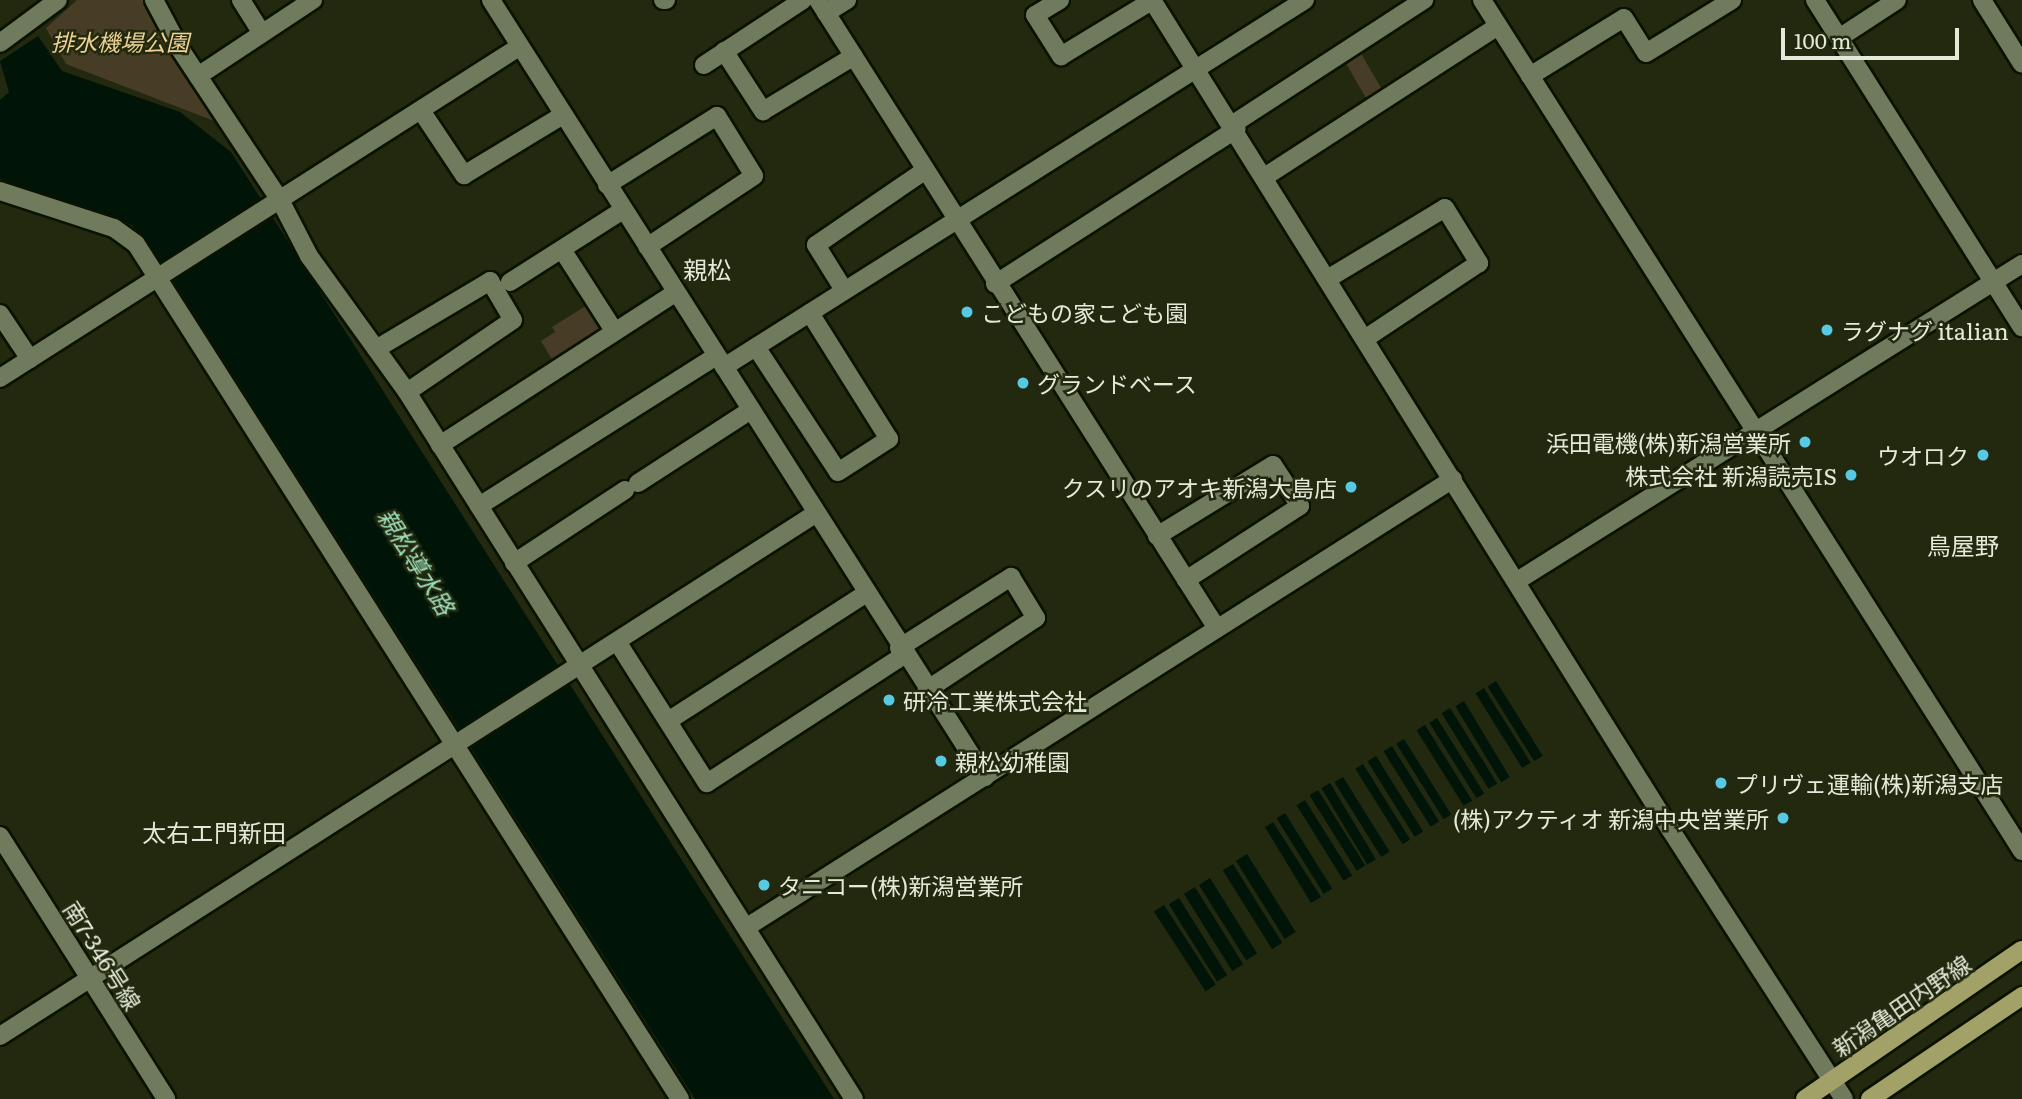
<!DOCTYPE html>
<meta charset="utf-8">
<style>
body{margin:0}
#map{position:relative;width:2022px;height:1099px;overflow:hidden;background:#22290f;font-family:Literata,"Noto Sans JP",serif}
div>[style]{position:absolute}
.green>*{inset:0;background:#473d26;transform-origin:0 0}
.water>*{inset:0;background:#001408;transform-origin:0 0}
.roads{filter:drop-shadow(2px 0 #0b1200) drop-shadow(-2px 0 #0b1200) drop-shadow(0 2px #0b1200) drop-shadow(0 -2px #0b1200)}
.minor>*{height:18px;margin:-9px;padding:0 9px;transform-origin:9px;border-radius:9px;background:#707a5d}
.major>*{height:18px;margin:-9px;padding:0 9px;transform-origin:9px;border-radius:9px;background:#a2a268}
.dots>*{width:19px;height:19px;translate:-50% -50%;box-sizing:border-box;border:4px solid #22290f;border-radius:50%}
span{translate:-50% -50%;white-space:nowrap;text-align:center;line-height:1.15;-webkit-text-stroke:5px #22290f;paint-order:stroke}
.park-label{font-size:23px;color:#edd196;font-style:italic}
.poi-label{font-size:23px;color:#e4ead9}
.left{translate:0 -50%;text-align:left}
.right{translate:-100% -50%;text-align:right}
.street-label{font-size:23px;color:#e4ead9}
.neighbourhood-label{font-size:24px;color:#e4ead9}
.water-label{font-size:24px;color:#9fe0bc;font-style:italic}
.scale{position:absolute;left:1781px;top:28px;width:178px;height:32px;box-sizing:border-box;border:4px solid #e4ead9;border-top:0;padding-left:9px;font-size:21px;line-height:24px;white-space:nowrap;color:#e4ead9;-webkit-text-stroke:5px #22290f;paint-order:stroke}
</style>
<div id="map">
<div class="green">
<div style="clip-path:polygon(77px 0,143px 0,217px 122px,66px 64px,46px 28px)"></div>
<div style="left:1359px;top:50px;width:48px;height:18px;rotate:60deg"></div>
<div style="clip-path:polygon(589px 304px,604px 329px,553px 361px,541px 341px,555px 332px,552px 327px)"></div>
</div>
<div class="water">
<div style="clip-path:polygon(38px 36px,62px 71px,180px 112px,231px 152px,834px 1099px,695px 1099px,163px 265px,132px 225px,0 179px,0 100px,9px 92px,0 61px)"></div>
<div style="left:1496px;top:681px;width:88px;height:10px;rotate:58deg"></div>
<div style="left:1484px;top:688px;width:88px;height:10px;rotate:58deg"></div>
<div style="left:1464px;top:701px;width:89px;height:10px;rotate:59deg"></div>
<div style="left:1450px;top:708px;width:89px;height:10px;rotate:58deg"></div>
<div style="left:1437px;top:718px;width:89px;height:9px;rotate:58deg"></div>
<div style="left:1425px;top:725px;width:89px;height:10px;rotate:58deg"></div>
<div style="left:1404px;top:739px;width:89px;height:9px;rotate:58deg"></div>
<div style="left:1392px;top:746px;width:89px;height:10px;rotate:58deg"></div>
<div style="left:1376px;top:756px;width:89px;height:10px;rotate:58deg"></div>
<div style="left:1363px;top:764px;width:89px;height:9px;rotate:58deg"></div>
<div style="left:1343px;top:777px;width:88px;height:10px;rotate:58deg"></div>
<div style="left:1330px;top:783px;width:89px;height:10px;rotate:59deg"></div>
<div style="left:1318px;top:790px;width:89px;height:10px;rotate:58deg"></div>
<div style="left:1305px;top:800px;width:89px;height:10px;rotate:58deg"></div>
<div style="left:1285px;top:813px;width:89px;height:10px;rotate:58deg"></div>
<div style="clip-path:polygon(1273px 822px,1321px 897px,1311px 903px,1265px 827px)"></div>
<div style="left:1247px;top:854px;width:92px;height:13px;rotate:58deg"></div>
<div style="left:1233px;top:864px;width:93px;height:12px;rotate:58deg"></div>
<div style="left:1210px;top:878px;width:89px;height:13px;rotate:58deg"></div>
<div style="left:1195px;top:887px;width:91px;height:13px;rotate:58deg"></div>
<div style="left:1179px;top:898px;width:91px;height:12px;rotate:58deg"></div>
<div style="left:1164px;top:905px;width:95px;height:12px;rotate:57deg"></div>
</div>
<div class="roads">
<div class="minor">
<div style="left:154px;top:0;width:55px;rotate:62deg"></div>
<div style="left:180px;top:49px;width:181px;rotate:56.5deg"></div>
<div style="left:280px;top:200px;width:63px;rotate:62.6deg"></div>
<div style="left:309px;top:256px;width:168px;rotate:54.2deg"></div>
<div style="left:407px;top:392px;width:836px;rotate:57.7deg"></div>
<div style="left:241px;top:0;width:39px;rotate:58deg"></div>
<div style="left:491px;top:0;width:921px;rotate:57.55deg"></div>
<div style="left:663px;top:0;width:3px"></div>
<div style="left:818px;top:0;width:743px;rotate:57.59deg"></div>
<div style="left:1060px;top:0;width:29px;rotate:149deg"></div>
<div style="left:1035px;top:15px;width:49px;rotate:57.6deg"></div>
<div style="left:1061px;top:56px;width:108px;rotate:-31.3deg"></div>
<div style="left:1152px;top:0;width:978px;rotate:58deg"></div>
<div style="left:1670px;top:829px;width:321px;rotate:57.2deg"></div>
<div style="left:1482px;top:0;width:1008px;rotate:57.6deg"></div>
<div style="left:1815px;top:0;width:387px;rotate:57.7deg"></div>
<div style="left:1982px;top:0;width:75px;rotate:58deg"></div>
<div style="left:826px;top:13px;width:25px;rotate:-32deg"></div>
<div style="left:1839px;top:38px;width:69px;rotate:-33.2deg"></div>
<div style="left:0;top:43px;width:72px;rotate:-36.6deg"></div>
<div style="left:724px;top:51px;width:72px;rotate:57deg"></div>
<div style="left:763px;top:111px;width:106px;rotate:-31.1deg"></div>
<div style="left:704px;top:65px;width:118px;rotate:-33.3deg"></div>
<div style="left:198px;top:76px;width:138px;rotate:-33.5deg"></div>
<div style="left:1530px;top:76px;width:110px;rotate:-31.7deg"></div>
<div style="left:1624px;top:18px;width:41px;rotate:57.8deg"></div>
<div style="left:1646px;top:53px;width:101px;rotate:-31.6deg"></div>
<div style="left:422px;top:112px;width:76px;rotate:56.3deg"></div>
<div style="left:464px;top:175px;width:116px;rotate:-31.2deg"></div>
<div style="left:1233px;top:124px;width:228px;rotate:-33deg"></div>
<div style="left:1266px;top:176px;width:276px;rotate:-32.9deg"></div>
<div style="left:607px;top:185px;width:130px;rotate:-32.1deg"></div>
<div style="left:717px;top:116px;width:70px;rotate:58.3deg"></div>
<div style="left:754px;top:176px;width:128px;rotate:146.4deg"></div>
<div style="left:0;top:191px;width:120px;rotate:18deg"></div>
<div style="left:114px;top:228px;width:27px;rotate:36deg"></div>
<div style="left:136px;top:244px;width:1013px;rotate:57.53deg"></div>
<div style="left:563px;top:251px;width:96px;rotate:57.3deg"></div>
<div style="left:1329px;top:278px;width:135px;rotate:-31.1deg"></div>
<div style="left:1445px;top:208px;width:65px;rotate:58.3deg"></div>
<div style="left:1479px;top:263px;width:136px;rotate:146.4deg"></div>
<div style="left:510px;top:282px;width:134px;rotate:-32.5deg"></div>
<div style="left:995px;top:284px;width:287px;rotate:-32.7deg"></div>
<div style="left:844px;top:290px;width:53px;rotate:-121.9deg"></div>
<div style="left:816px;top:245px;width:131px;rotate:-34.4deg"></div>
<div style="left:0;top:314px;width:54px;rotate:56.3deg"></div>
<div style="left:756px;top:347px;width:149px;rotate:56.7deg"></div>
<div style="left:838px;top:472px;width:61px;rotate:-32.9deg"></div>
<div style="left:889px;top:439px;width:149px;rotate:-122.1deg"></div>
<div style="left:376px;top:349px;width:133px;rotate:-30.8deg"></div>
<div style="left:490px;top:281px;width:45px;rotate:59.5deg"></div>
<div style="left:513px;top:320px;width:128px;rotate:145.8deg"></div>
<div style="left:724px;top:367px;width:687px;rotate:-32.28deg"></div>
<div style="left:0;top:378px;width:616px;rotate:-32.53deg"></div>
<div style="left:440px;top:445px;width:280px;rotate:-32.9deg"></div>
<div style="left:638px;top:483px;width:135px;rotate:-32.9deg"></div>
<div style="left:479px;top:506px;width:280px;rotate:-32.3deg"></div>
<div style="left:1157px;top:536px;width:136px;rotate:-31.5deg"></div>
<div style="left:1273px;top:465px;width:49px;rotate:56.6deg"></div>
<div style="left:1300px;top:506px;width:136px;rotate:147deg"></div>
<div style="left:514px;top:563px;width:133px;rotate:-33.3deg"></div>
<div style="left:1517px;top:581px;width:596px;rotate:-32.12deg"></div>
<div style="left:618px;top:643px;width:166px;rotate:57.6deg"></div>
<div style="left:707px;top:783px;width:235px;rotate:-33deg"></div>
<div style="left:899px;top:648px;width:133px;rotate:-32.4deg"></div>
<div style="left:1011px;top:577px;width:48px;rotate:58.6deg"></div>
<div style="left:1036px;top:618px;width:131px;rotate:146.6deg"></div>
<div style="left:668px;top:721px;width:234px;rotate:-32.8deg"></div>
<div style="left:0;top:836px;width:311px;rotate:57.7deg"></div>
<div style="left:747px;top:927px;width:836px;rotate:-32.4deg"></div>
<div style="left:0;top:1036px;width:968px;rotate:-32.64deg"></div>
</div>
<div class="major">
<div style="left:1805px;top:1099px;width:263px;rotate:-34.5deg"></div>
<div style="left:1870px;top:1099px;width:184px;rotate:-34.1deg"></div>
</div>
</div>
<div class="dots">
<div style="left:967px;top:312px;background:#58c9e3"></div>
<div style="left:1827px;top:330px;background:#58c9e3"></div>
<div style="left:1023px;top:383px;background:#58c9e3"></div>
<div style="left:1805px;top:442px;background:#58c9e3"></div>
<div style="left:1983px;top:455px;background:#58c9e3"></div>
<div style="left:1851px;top:475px;background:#58c9e3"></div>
<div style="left:1351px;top:487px;background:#58c9e3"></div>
<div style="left:889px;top:700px;background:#58c9e3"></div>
<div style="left:941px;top:761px;background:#58c9e3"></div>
<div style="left:1721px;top:783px;background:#58c9e3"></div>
<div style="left:1783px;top:818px;background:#58c9e3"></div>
<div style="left:764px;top:885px;background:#58c9e3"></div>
</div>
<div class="park-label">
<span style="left:120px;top:41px">排水機場公園</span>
</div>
<div class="poi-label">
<span class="left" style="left:981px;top:312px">こどもの家こども園</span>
<span class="left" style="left:1841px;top:330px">ラグナグ italian</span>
<span class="left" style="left:1037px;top:383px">グランドベース</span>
<span class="right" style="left:1791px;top:442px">浜田電機(株)新潟営業所</span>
<span class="right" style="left:1969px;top:455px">ウオロク</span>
<span class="right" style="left:1837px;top:475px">株式会社 新潟読売IS</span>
<span class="right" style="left:1337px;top:487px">クスリのアオキ新潟大島店</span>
<span class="left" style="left:903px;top:700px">研冷工業株式会社</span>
<span class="left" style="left:955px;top:761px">親松幼稚園</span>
<span class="left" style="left:1735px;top:783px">プリヴェ運輸(株)新潟支店</span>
<span class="right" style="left:1769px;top:818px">(株)アクティオ 新潟中央営業所</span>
<span class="left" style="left:778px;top:885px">タニコー(株)新潟営業所</span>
</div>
<div class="street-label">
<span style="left:103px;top:955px;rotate:58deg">南7-346号線</span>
<span style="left:1901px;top:1005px;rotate:-34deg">新潟亀田内野線</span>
</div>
<div class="neighbourhood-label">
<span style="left:707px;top:269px">親松</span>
<span style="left:1963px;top:545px">鳥屋野</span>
<span style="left:214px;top:832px">太右エ門新田</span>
</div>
<div class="water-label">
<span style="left:417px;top:561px;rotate:58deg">親松導水路</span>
</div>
<div class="scale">100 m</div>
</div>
